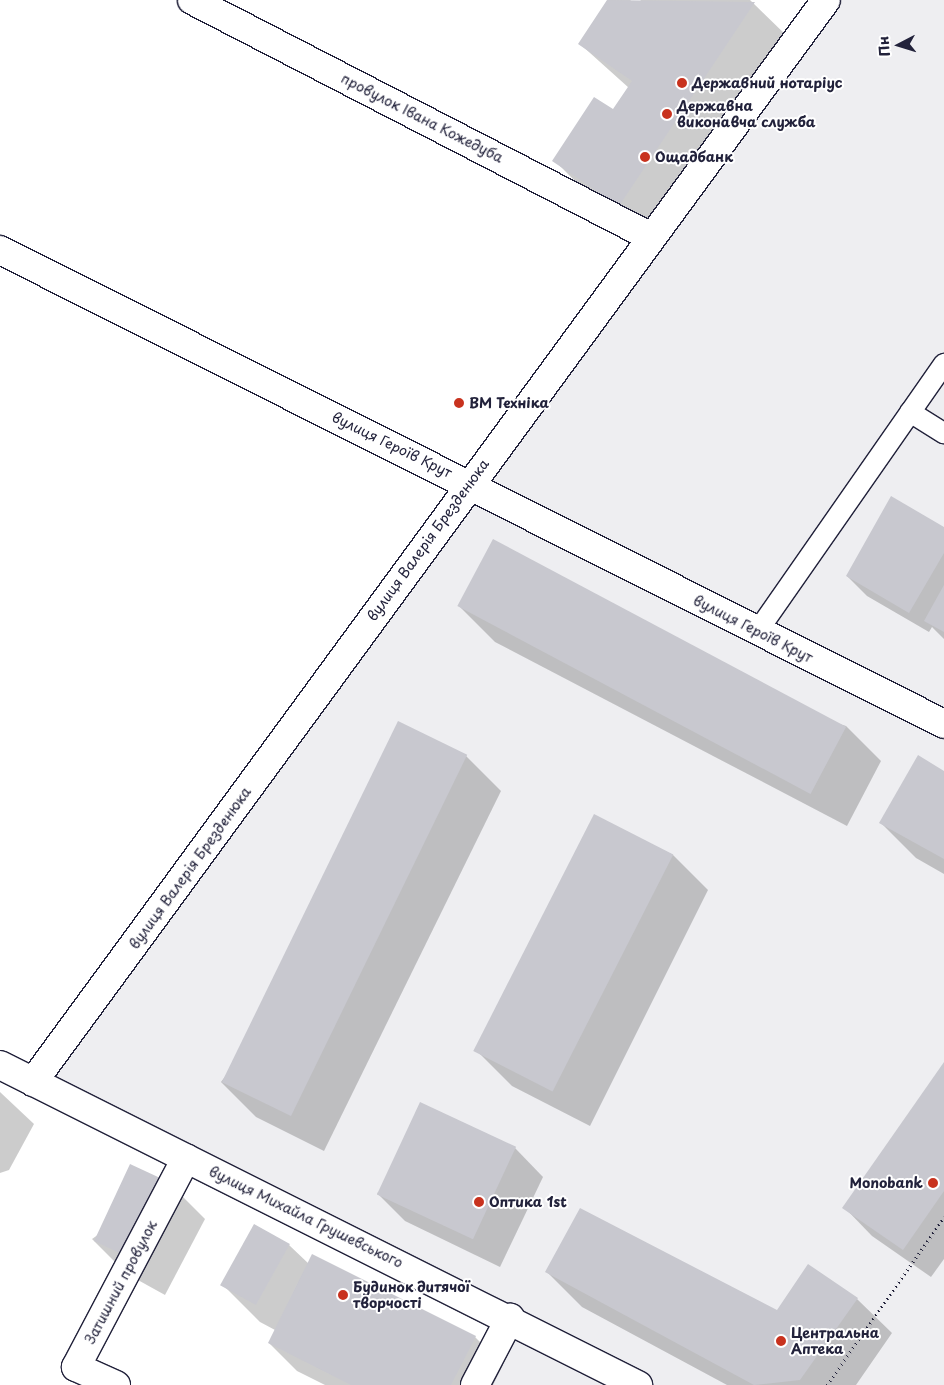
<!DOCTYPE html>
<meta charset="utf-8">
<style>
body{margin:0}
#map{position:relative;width:944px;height:1385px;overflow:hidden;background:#fff;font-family:"Playpen Sans",sans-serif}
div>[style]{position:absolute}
.built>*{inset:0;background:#eeeef1}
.shadow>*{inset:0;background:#0003}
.building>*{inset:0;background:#c8c8cf;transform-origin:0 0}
.path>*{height:3px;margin-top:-1.5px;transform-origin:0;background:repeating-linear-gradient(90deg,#22223b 0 1px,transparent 0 5px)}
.roads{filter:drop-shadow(1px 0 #22223b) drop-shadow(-1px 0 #22223b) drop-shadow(0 1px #22223b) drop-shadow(0 -1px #22223b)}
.service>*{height:20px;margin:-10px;padding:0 10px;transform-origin:10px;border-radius:10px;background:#fff}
.minor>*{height:28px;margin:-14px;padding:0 14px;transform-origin:14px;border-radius:14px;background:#fff}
.dots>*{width:14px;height:14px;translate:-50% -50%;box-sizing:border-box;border:2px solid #fff;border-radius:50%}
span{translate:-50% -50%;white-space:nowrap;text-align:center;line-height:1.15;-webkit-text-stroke:4px #fff;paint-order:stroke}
.poi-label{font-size:14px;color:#22223b;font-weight:700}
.left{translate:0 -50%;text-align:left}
.right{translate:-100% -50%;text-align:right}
.street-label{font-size:14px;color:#22223b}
.north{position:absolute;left:874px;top:20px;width:50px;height:50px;-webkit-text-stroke:4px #fff;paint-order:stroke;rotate:265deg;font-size:14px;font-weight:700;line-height:20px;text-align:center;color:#22223b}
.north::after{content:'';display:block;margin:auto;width:18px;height:22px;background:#22223b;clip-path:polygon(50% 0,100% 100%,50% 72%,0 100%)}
</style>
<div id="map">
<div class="built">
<div style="clip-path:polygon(826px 0,944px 0,944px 1385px,475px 1385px,510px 1319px,33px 1082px)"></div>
</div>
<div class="shadow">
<div style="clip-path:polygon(609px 0,630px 0,637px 5px,641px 0,750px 0,789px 38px,655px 240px,589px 195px,554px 160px,613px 111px,629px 88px,580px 44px)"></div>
<div style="clip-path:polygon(944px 528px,944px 639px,932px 627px,929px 632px,867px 596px,847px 576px)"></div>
<div style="clip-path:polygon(460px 607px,846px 726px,881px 761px,847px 826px,495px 642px)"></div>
<div style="clip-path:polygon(466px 756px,501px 791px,324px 1151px,256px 1117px,221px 1082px)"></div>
<div style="clip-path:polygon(944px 772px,944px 874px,916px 858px,881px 823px)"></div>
<div style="clip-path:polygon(594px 816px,673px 855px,708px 890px,590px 1126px,512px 1086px,477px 1051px)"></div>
<div style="clip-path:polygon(944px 1065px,944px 1259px,931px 1277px,872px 1236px,844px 1207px)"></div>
<div style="clip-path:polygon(0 1092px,34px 1124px,9px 1170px,0 1173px)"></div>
<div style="clip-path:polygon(515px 1148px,543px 1177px,500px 1267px,405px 1221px,377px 1193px)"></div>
<div style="clip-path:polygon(170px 1184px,205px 1219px,165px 1295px,127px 1274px,92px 1239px)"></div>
<div style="clip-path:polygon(289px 1245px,309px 1264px,475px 1337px,503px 1365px,493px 1385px,325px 1385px,297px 1371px,269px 1343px,275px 1330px,260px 1322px,225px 1287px)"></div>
<div style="clip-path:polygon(547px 1272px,777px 1311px,857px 1299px,892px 1333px,856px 1385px,727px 1385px,582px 1307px)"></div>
</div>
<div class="building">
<div style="clip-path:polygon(607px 0,755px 2px,619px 206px,552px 161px,594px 97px,613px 109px,632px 81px,578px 44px)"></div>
<div style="clip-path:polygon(891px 496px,944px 527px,944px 553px,909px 613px,846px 576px)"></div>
<div style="left:493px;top:539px;width:400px;height:76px;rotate:28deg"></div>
<div style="clip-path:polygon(944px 585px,944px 632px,924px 621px)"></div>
<div style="left:398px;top:721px;width:77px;height:402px;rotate:26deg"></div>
<div style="clip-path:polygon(918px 755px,944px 771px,944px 859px,879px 823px)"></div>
<div style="left:594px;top:814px;width:89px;height:266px;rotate:27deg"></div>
<div style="clip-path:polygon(944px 1062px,944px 1191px,903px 1250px,842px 1208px)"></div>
<div style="left:420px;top:1102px;width:106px;height:102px;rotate:25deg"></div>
<div style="left:130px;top:1164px;width:44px;height:85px;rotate:25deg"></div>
<div style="clip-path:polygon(580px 1208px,777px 1310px,808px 1264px,858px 1298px,800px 1380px,754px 1385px,545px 1272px)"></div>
<div style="left:254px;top:1224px;width:41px;height:70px;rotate:29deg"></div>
<div style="clip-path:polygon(312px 1254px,476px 1336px,451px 1385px,351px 1385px,268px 1343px)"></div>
</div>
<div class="path">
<div style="left:827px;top:1385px;width:205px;rotate:-55.1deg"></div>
</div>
<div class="roads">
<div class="service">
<div style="left:910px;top:412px;width:40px;rotate:32deg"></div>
<div style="left:757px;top:632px;width:327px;rotate:-55.1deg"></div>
</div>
<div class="minor">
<div style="left:192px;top:0;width:517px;rotate:27.31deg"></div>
<div style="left:0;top:250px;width:1056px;rotate:26.66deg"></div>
<div style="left:0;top:1065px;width:714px;rotate:26.64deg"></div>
<div style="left:33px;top:1082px;width:1341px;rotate:-53.76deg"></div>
<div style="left:116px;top:1385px;width:44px;rotate:-155.8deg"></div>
<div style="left:76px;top:1367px;width:236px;rotate:-62.2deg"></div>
<div style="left:475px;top:1385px;width:76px;rotate:-62.4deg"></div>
</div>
</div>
<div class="dots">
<div style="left:682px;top:83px;background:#c8321e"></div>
<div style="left:667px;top:114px;background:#c8321e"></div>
<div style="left:645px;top:157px;background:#c8321e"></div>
<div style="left:459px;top:403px;background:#c8321e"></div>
<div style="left:933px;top:1183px;background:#c8321e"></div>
<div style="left:479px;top:1202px;background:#c8321e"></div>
<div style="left:343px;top:1295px;background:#c8321e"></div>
<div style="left:781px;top:1341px;background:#c8321e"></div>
</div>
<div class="poi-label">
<span class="left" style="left:692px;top:83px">Державний нотаріус</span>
<span class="left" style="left:677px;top:114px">Державна<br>виконавча служба</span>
<span class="left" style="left:655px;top:157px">Ощадбанк</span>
<span class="left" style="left:469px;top:403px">ВМ Техніка</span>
<span class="right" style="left:923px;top:1183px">Monobank</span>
<span class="left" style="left:489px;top:1202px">Оптика 1st</span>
<span class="left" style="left:353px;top:1295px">Будинок дитячої<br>творчості</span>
<span class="left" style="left:791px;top:1341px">Центральна<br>Аптека</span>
</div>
<div class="street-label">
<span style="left:422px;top:118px;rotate:27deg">провулок Івана Кожедуба</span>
<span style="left:392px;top:445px;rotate:26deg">вулиця Героїв Крут</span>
<span style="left:428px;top:540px;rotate:-54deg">вулиця Валерія Брезденюка</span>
<span style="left:753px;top:629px;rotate:27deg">вулиця Героїв Крут</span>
<span style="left:190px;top:868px;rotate:-54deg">вулиця Валерія Брезденюка</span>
<span style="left:306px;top:1217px;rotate:26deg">вулиця Михайла Грушевського</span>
<span style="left:121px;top:1282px;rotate:-62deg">Затишний провулок</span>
</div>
<div class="north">Пн</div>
</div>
